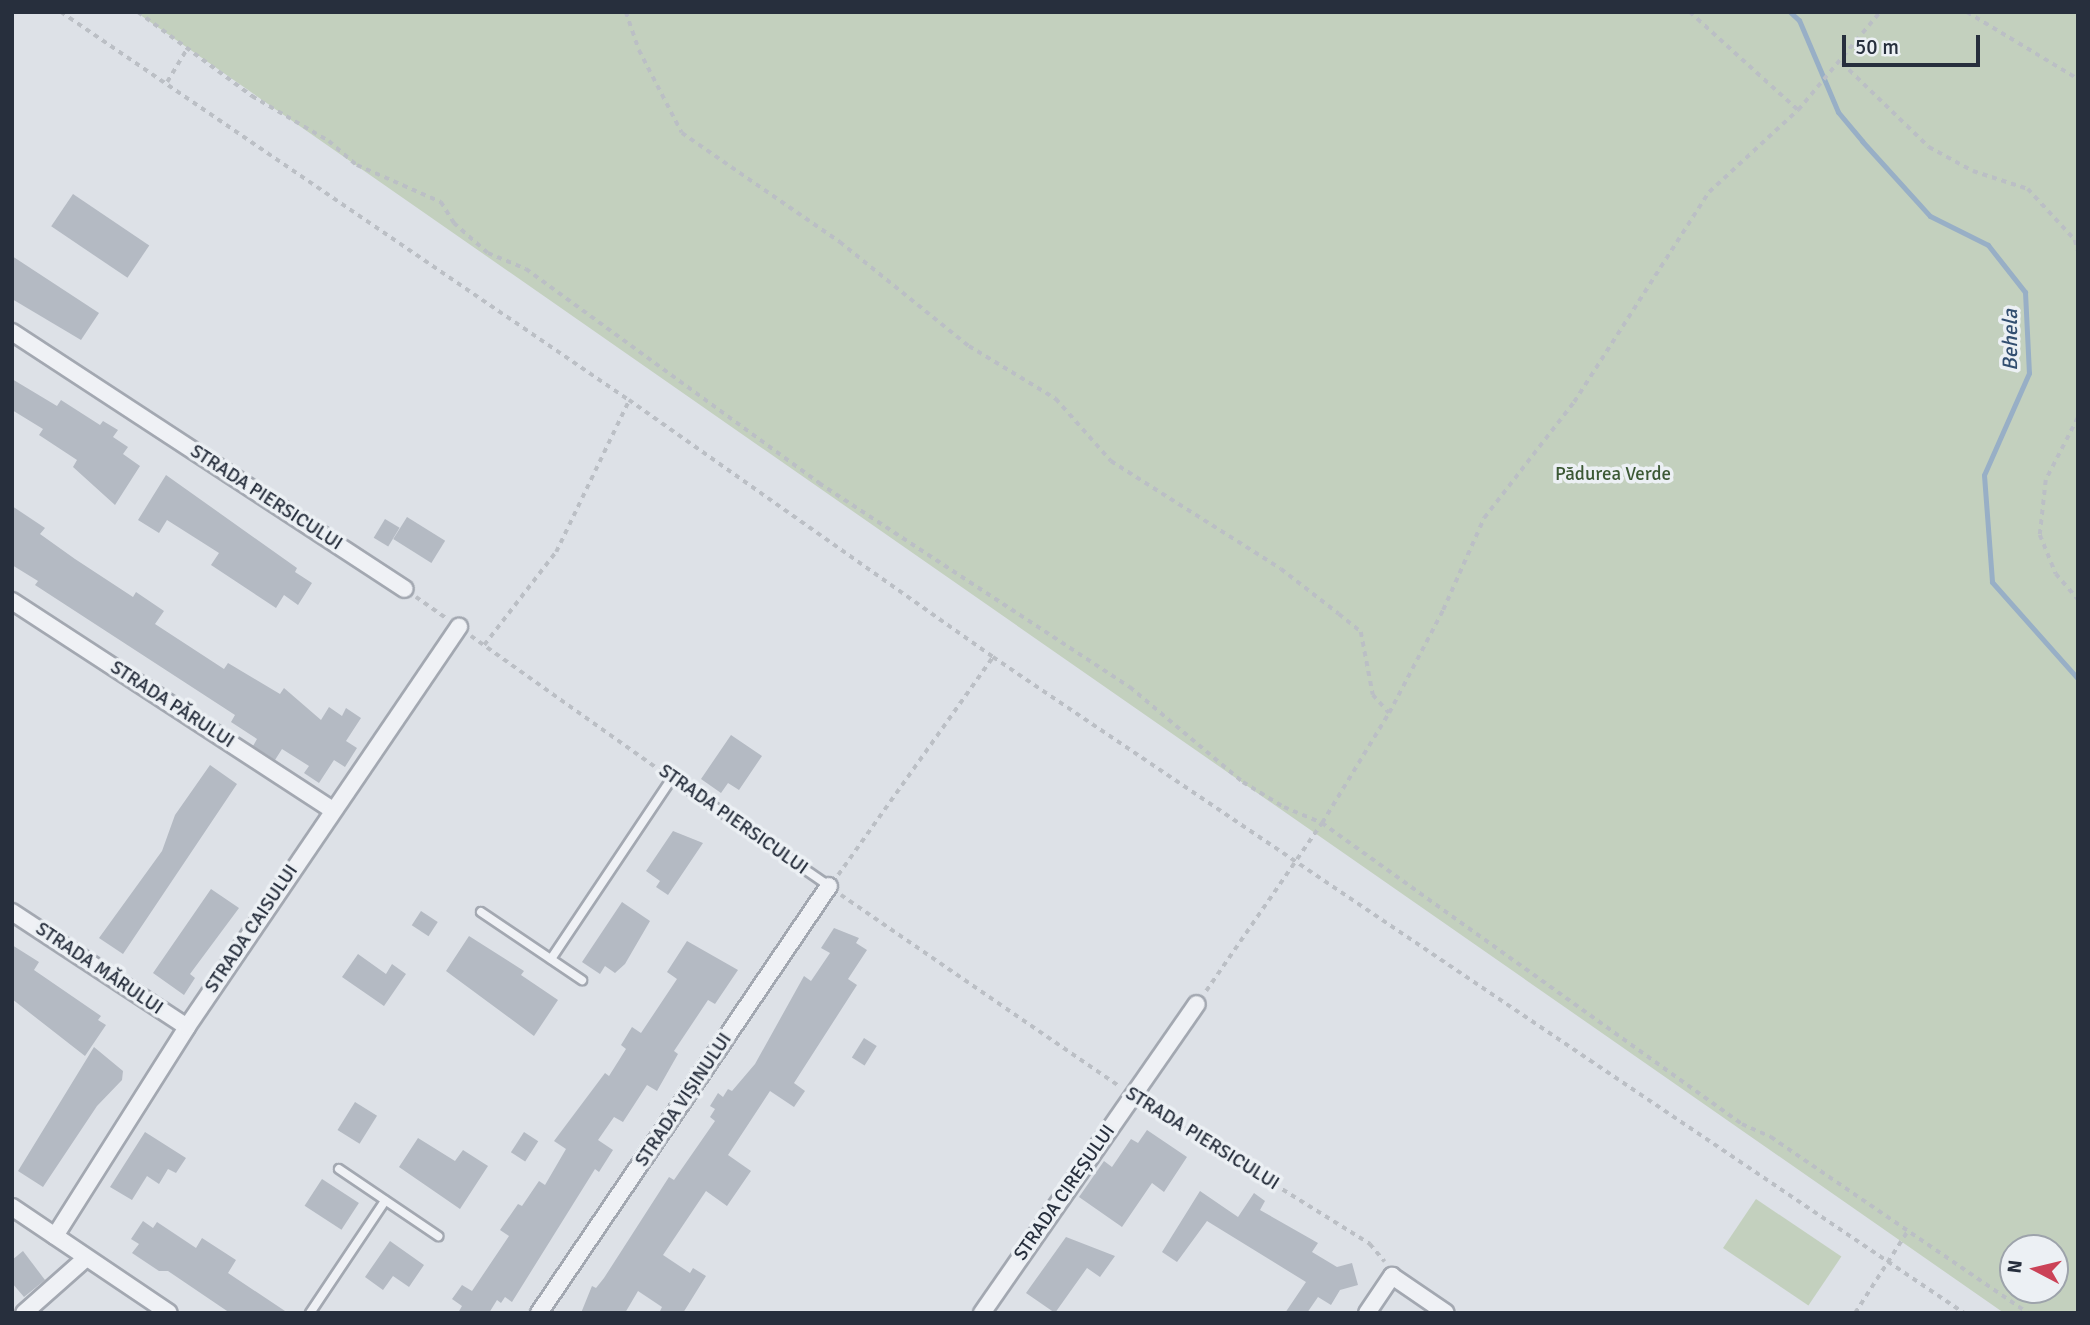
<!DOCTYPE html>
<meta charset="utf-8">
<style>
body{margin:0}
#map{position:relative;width:2090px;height:1325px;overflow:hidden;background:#dde1e7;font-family:Signika,sans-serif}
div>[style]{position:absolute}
.green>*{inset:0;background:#c3d0be;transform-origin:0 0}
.stream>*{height:5px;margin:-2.5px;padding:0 2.5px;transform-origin:2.5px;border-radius:2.5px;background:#98afc6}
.building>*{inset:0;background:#b4bac3;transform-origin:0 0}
.path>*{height:3.5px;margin-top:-1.75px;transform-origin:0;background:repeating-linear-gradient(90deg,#bbbfc5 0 5px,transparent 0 10px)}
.roads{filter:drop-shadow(2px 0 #a3a8b1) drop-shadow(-2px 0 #a3a8b1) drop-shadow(0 2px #a3a8b1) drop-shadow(0 -2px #a3a8b1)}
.service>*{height:8px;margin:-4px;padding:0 4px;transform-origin:4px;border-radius:4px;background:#eff1f5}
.minor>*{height:16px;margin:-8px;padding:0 8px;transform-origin:8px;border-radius:8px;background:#eff1f5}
span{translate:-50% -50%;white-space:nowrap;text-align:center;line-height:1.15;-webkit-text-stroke:7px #ecf0f4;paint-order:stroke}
.park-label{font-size:19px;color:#3b5834}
.street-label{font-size:19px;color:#272f3d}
.water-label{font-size:21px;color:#324e70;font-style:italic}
.frame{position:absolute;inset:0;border:14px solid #272f3d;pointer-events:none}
.north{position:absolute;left:1999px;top:1234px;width:70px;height:70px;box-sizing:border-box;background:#ecf0f4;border:2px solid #9da3ab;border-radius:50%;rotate:277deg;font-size:19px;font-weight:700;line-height:28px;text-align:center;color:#272f3d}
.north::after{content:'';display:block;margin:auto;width:24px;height:32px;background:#cb4257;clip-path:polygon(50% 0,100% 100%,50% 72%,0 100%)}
.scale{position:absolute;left:1842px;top:35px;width:138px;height:32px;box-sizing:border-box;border:4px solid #272f3d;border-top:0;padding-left:9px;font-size:21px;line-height:24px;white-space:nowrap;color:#272f3d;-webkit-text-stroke:5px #ecf0f4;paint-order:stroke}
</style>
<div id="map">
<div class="green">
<div style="clip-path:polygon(evenodd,136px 12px,2078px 12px,2078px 1313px,2004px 1313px,136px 12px,2013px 1248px,2055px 1248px,2055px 1290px,2013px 1290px,2013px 1248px)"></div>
<div style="left:1756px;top:1199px;width:103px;height:59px;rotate:34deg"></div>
</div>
<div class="stream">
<div style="left:1790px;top:12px;width:12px;rotate:42deg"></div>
<div style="left:1799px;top:20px;width:100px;rotate:67deg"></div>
<div style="left:1838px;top:112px;width:38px;rotate:50deg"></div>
<div style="left:1862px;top:141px;width:101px;rotate:47.8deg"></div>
<div style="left:1930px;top:216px;width:65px;rotate:26.6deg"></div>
<div style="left:1988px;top:245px;width:60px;rotate:51.8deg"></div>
<div style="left:2025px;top:292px;width:81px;rotate:87.2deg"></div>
<div style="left:2029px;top:373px;width:111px;rotate:113.8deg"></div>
<div style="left:1984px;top:475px;width:107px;rotate:85.7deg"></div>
<div style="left:1992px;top:582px;width:130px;rotate:48.4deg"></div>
<div style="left:2078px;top:890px;width:88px;rotate:90deg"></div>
</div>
<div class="building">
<div style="left:73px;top:194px;width:92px;height:39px;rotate:34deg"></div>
<div style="clip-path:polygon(12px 256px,99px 313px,81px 340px,12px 299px)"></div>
<div style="clip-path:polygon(12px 379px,57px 406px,61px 400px,100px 425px,103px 421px,118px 430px,113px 437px,128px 447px,123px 454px,140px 466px,115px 505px,73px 467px,77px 460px,39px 435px,43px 429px,12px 410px)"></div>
<div style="clip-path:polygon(166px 475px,297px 568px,295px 572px,312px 583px,298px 605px,284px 595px,276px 608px,211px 565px,219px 553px,167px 520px,159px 533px,138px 520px)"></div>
<div style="clip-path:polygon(12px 506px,45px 528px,40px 534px,75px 559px,133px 597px,136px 592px,164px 611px,155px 624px,224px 669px,228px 663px,280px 694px,284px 688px,321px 720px,329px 707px,342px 716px,346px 708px,361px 718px,346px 741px,357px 748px,345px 767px,334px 760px,319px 783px,304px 773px,309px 766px,282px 749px,275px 760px,253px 746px,257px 739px,231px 722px,235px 715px,35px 585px,38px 581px,12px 565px)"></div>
<div style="left:407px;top:517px;width:45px;height:26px;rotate:32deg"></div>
<div style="left:385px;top:519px;width:17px;height:22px;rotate:31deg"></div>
<div style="clip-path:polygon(731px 735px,762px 756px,739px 790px,728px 783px,721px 793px,701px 779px)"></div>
<div style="clip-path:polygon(210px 765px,237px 784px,123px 954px,99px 938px,162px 851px,175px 815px)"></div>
<div style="clip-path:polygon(673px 831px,703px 843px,668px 895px,656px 887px,660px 881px,646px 871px)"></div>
<div style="clip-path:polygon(211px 889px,239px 908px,190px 974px,195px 978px,184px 995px,153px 973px)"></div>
<div style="clip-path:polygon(622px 902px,650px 921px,625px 964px,615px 973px,605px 966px,600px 974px,582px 962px)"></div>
<div style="left:421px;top:911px;width:20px;height:17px;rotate:33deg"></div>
<div style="clip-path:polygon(834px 928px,859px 938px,856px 943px,867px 950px,848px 979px,857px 985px,794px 1083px,805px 1091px,794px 1107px,770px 1091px,728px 1155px,751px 1171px,727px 1206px,706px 1191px,663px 1255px,690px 1273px,693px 1268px,706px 1276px,683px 1313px,659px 1313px,662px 1307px,638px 1291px,625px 1313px,581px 1313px,592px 1286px,596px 1288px,604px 1278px,669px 1177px,674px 1180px,715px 1121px,710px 1117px,715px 1109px,710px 1106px,718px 1093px,723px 1097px,728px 1089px,732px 1091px,755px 1064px,804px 976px,811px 981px,830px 953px,821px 948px)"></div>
<div style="clip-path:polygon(469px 936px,524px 971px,521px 975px,558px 1000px,534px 1036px,446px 971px)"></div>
<div style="clip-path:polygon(687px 941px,738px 970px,715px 1004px,708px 1000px,674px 1051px,678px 1054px,657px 1091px,647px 1085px,623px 1122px,614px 1117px,598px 1140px,613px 1150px,599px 1172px,595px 1169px,512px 1302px,505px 1297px,501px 1303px,497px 1300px,489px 1313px,458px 1313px,462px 1306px,452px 1299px,462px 1285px,472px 1291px,509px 1236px,500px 1230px,518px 1204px,522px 1206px,539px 1181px,545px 1185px,566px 1149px,554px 1141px,605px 1073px,609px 1076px,626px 1049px,621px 1045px,632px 1027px,641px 1033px,677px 979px,667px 972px)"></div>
<div style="clip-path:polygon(12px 945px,39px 962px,34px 970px,101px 1016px,98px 1020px,106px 1025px,85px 1056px,12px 999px)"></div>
<div style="clip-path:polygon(358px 954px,386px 974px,392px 964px,406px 974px,384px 1006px,342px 977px)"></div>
<div style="left:864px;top:1038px;width:15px;height:23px;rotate:32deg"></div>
<div style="clip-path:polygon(94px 1047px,123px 1071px,122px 1080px,97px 1106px,43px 1187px,18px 1171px)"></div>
<div style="left:355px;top:1102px;width:26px;height:33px;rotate:32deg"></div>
<div style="clip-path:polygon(1147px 1130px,1187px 1157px,1164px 1192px,1152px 1183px,1122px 1227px,1079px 1197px,1104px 1161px,1112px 1167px,1131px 1139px,1138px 1143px)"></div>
<div style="clip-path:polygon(145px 1132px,186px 1158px,176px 1173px,168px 1169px,159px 1184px,147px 1176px,132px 1200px,110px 1187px)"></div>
<div style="left:524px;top:1132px;width:17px;height:24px;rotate:33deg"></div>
<div style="clip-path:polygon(418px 1138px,455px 1161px,463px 1150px,488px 1166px,460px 1209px,399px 1167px)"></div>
<div style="left:322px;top:1179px;width:44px;height:32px;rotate:33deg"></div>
<div style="clip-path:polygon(1200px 1191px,1238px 1217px,1254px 1193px,1265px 1201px,1260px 1210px,1318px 1243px,1312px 1252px,1337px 1267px,1352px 1263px,1358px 1285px,1340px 1290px,1331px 1305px,1318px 1297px,1307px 1313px,1285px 1313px,1306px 1282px,1207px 1221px,1177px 1262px,1162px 1252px)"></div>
<div style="clip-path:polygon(143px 1221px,153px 1228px,157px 1222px,196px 1248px,202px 1238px,236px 1260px,228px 1273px,288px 1313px,230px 1313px,168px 1271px,159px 1271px,132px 1253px,139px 1244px,131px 1239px)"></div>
<div style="clip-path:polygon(1066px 1237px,1115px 1256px,1100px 1277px,1087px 1268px,1055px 1313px,1026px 1293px)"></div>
<div style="clip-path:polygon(390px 1241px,424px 1265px,409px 1287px,393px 1276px,383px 1290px,365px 1277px)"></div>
<div style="clip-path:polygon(23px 1251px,45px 1280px,24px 1297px,12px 1283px,12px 1260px)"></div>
</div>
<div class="path">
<div style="left:61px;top:12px;width:688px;rotate:34.34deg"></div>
<div style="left:629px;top:400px;width:446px;rotate:35.2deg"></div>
<div style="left:993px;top:657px;width:1172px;rotate:34.04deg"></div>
<div style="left:138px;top:12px;width:142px;rotate:36.4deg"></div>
<div style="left:252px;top:96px;width:89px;rotate:30.3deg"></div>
<div style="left:329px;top:141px;width:37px;rotate:41deg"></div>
<div style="left:357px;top:165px;width:92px;rotate:23.8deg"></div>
<div style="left:441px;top:202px;width:25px;rotate:58deg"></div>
<div style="left:454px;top:223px;width:45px;rotate:41.4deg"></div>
<div style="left:488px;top:253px;width:41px;rotate:22.8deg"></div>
<div style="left:526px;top:269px;width:363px;rotate:36.1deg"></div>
<div style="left:819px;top:483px;width:372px;rotate:33.3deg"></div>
<div style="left:1130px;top:687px;width:148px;rotate:40.1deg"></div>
<div style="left:1243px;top:782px;width:48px;rotate:31.4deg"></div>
<div style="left:1284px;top:807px;width:41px;rotate:22.8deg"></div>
<div style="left:1322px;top:823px;width:517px;rotate:35.63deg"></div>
<div style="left:1742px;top:1124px;width:32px;rotate:24deg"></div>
<div style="left:1771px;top:1137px;width:311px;rotate:34.4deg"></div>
<div style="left:626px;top:12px;width:40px;rotate:71.1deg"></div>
<div style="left:639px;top:50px;width:93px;rotate:62.6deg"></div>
<div style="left:682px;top:133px;width:192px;rotate:34.6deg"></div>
<div style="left:840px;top:242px;width:166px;rotate:38.9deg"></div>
<div style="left:969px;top:346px;width:102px;rotate:31.3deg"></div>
<div style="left:1056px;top:399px;width:83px;rotate:48.4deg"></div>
<div style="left:1111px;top:461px;width:201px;rotate:32.4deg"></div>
<div style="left:1281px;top:569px;width:73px;rotate:37.8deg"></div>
<div style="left:1339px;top:614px;width:28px;rotate:39deg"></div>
<div style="left:1361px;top:632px;width:64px;rotate:79.2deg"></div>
<div style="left:1373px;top:695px;width:24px;rotate:48deg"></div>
<div style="left:1690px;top:12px;width:146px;rotate:42.2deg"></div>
<div style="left:1967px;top:12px;width:130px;rotate:31.1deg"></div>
<div style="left:1842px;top:63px;width:121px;rotate:44deg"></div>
<div style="left:1929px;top:147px;width:50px;rotate:28.6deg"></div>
<div style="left:1973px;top:171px;width:58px;rotate:18.1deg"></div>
<div style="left:2028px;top:189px;width:69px;rotate:47.3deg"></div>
<div style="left:2075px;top:240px;width:11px;rotate:75deg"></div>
<div style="left:167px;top:82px;width:37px;rotate:-59deg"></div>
<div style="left:2078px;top:418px;width:70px;rotate:117.3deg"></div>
<div style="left:2046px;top:480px;width:55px;rotate:96.2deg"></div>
<div style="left:2040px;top:535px;width:42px;rotate:67.7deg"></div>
<div style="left:2056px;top:574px;width:33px;rotate:49deg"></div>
<div style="left:416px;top:597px;width:38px;rotate:35deg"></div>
<div style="left:471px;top:636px;width:233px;rotate:35.4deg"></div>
<div style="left:484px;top:645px;width:118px;rotate:-52.3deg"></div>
<div style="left:556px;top:552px;width:169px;rotate:-64.3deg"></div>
<div style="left:838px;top:875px;width:267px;rotate:-54.6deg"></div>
<div style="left:841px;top:895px;width:339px;rotate:34.5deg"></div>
<div style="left:1206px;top:991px;width:204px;rotate:-55.4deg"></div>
<div style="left:1322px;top:823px;width:129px;rotate:-58.7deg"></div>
<div style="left:1389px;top:713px;width:116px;rotate:-62.3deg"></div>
<div style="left:1443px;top:610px;width:101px;rotate:-66deg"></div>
<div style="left:1484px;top:518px;width:147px;rotate:-52.2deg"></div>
<div style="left:1574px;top:402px;width:250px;rotate:-57.3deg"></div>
<div style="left:1709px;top:192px;width:121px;rotate:-42.7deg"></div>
<div style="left:1798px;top:110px;width:128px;rotate:-50.1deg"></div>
<div style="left:1147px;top:1105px;width:263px;rotate:31.9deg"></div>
<div style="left:1370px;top:1244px;width:23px;rotate:50deg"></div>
<div style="left:1855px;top:1313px;width:96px;rotate:-57.3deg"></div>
</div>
<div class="roads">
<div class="service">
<div style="left:481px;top:912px;width:122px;rotate:34deg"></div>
<div style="left:551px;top:959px;width:218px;rotate:-56.2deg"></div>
<div style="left:672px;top:778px;width:191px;rotate:34.5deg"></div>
<div style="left:339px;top:1169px;width:120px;rotate:34.1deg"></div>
<div style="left:310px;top:1313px;width:135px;rotate:-56.2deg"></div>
</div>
<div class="minor">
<div style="left:12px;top:332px;width:469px;rotate:33.2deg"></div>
<div style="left:12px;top:601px;width:382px;rotate:33.1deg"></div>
<div style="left:12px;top:912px;width:209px;rotate:33.3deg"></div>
<div style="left:12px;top:1207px;width:189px;rotate:34deg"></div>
<div style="left:55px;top:1236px;width:247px;rotate:-57.7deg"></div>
<div style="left:187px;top:1027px;width:484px;rotate:-55.8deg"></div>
<div style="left:24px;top:1313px;width:83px;rotate:-41.6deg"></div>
<div style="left:539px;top:1313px;width:516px;rotate:-55.82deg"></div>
<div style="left:982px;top:1313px;width:376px;rotate:-55.2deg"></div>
<div style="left:1367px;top:1313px;width:45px;rotate:-56deg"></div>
<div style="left:1392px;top:1276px;width:65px;rotate:34.4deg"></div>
</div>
</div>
<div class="park-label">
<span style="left:1613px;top:475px">Pădurea Verde</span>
</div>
<div class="street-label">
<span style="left:266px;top:498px;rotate:33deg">STRADA PIERSICULUI</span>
<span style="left:172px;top:705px;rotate:33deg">STRADA PĂRULUI</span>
<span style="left:733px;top:820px;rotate:35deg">STRADA PIERSICULUI</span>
<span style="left:252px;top:929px;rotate:-56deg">STRADA CAISULUI</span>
<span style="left:99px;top:969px;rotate:34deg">STRADA MĂRULUI</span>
<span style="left:684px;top:1100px;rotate:-56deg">STRADA VIȘINULUI</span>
<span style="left:1202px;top:1139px;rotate:32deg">STRADA PIERSICULUI</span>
<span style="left:1065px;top:1193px;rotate:-55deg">STRADA CIREȘULUI</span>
</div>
<div class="water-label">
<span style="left:2010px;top:340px;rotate:-90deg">Behela</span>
</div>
<div class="frame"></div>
<div class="north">N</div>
<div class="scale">50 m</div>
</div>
